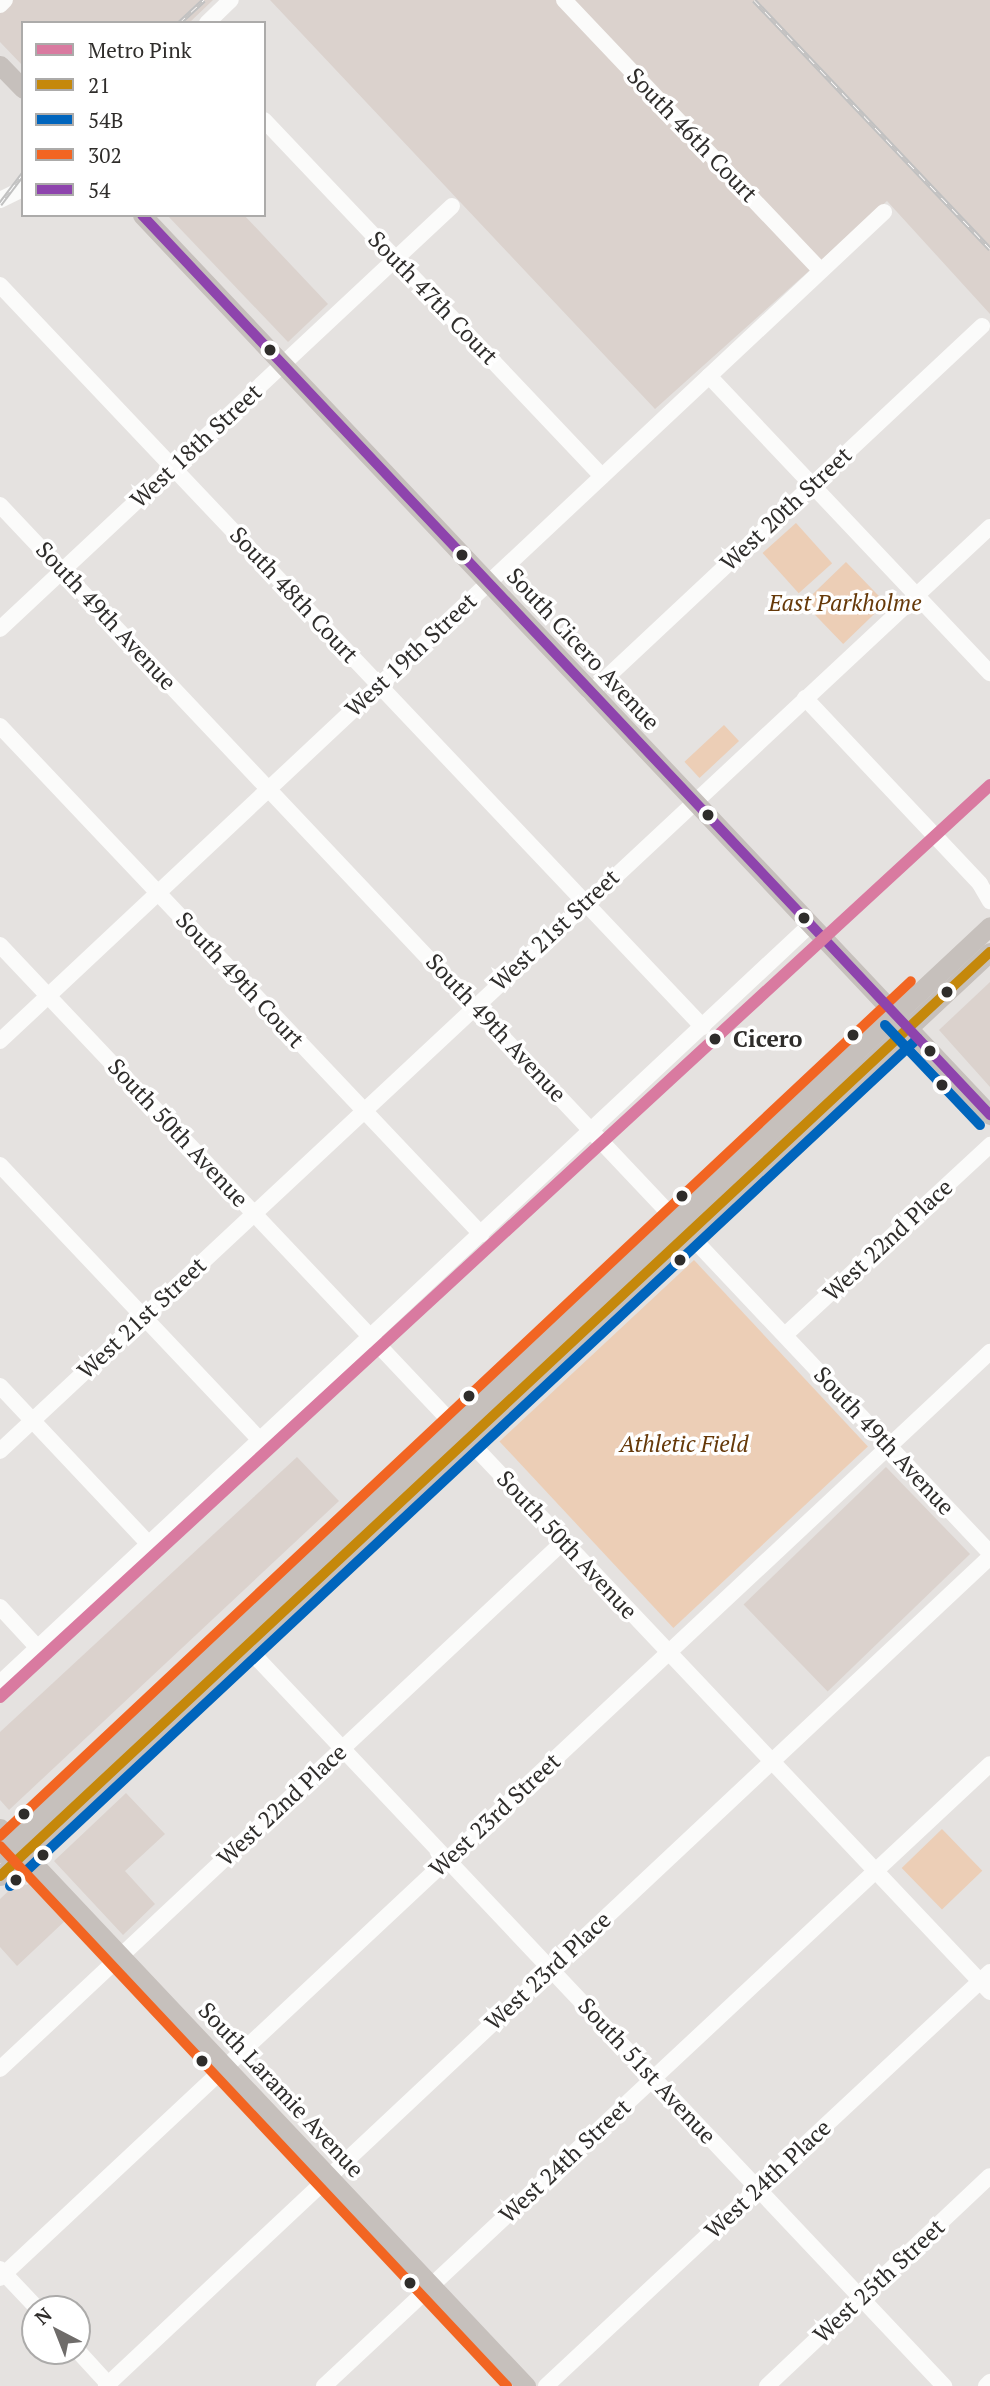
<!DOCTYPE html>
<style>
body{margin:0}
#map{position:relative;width:990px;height:2386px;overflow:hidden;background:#e5e2e0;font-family:"PT Serif",serif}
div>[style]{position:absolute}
.built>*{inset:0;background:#dbd2cd;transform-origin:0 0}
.green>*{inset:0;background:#ecceb6;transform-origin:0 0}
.minor>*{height:16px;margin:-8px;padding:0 8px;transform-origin:8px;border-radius:8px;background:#fbfbfa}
.major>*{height:19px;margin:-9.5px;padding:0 9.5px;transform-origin:9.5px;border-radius:9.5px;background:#c6c0bc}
.rail>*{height:5px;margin-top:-2.5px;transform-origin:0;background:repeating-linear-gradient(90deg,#fff 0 8px,#c1c1c1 0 16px);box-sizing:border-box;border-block:2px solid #c1c1c1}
.bus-1>*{height:10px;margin:-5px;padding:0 5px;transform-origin:5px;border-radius:5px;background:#c5880b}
.bus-2>*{height:10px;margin:-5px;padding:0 5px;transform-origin:5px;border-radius:5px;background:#0065bd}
.bus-3>*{height:10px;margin:-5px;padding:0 5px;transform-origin:5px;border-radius:5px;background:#f26522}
.bus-4>*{height:10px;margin:-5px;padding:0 5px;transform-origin:5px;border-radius:5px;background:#8e44ad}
.metro-1>*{height:12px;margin:-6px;padding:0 6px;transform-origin:6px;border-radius:6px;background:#d97aa0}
.dots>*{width:19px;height:19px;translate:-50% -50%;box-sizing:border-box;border:4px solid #fff;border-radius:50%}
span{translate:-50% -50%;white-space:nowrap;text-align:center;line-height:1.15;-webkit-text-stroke:7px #fff;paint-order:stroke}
.street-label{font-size:23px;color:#2f2d2b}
.park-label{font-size:23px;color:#663909;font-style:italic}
.stop-label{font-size:23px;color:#2f2d2b;font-weight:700}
.left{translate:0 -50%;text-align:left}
.legend{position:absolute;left:21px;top:21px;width:245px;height:196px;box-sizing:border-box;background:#fff;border:2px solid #acabaa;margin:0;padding:9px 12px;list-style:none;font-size:21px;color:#2f2d2b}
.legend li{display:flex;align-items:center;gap:14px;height:35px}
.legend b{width:35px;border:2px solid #acabaa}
.north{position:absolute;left:21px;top:2295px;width:70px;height:70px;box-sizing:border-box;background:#fff;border:2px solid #acabaa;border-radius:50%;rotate:318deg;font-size:19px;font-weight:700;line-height:28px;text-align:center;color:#2f2d2b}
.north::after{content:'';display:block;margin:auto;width:24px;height:32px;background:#6f6c6a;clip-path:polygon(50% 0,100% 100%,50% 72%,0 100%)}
</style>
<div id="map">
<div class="built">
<div style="clip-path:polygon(0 0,213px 0,189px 23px,23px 23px,23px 66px,0 42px)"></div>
<div style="clip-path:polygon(270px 0,990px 0,990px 314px,887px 201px,655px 409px)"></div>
<div style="clip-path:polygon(167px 215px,244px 215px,328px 304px,288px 342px)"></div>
<div style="clip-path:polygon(990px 982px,990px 1087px,939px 1030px)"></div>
<div style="clip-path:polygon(297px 1457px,339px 1501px,9px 1810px,0 1800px,0 1732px)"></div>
<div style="left:886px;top:1467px;width:121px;height:198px;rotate:46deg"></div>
<div style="clip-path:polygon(126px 1793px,165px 1834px,125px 1871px,155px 1904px,123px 1935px,54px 1861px)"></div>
<div style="clip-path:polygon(32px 1881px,67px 1919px,17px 1966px,0 1947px,0 1899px,17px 1883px,27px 1885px)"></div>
</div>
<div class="green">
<div style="left:796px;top:523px;width:54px;height:45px;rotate:48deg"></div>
<div style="left:846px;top:562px;width:57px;height:59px;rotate:46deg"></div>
<div style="left:724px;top:725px;width:22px;height:54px;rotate:47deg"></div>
<div style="left:694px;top:1260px;width:255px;height:266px;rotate:47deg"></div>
<div style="left:942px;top:1829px;width:58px;height:56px;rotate:46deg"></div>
</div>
<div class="minor">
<div style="left:564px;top:0;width:373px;rotate:46.5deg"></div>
<div style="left:0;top:5px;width:7px;rotate:-45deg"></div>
<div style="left:207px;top:23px;width:33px;rotate:-44deg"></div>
<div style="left:264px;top:120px;width:491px;rotate:46.5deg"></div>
<div style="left:0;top:200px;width:25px;rotate:-26deg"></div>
<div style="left:0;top:285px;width:1022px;rotate:46.55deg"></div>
<div style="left:709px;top:376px;width:409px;rotate:46.6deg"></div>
<div style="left:0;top:505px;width:1442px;rotate:46.63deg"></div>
<div style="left:0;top:629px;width:619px;rotate:-43.1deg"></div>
<div style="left:590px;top:693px;width:537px;rotate:-43.11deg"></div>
<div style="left:805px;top:698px;width:255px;rotate:46.7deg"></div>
<div style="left:980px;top:884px;width:20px;rotate:60deg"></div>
<div style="left:0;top:726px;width:700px;rotate:46.56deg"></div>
<div style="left:0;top:945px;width:1441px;rotate:46.6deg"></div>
<div style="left:0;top:1041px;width:1212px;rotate:-43.16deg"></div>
<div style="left:0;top:1165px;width:378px;rotate:46.6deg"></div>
<div style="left:785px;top:1335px;width:280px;rotate:-42.8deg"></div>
<div style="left:0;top:1386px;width:217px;rotate:46.7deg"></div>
<div style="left:0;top:1451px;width:1354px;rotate:-43.03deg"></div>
<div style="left:0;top:1607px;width:56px;rotate:47.2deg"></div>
<div style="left:238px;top:1638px;width:1029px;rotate:46.65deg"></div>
<div style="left:0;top:1683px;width:1109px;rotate:-43.1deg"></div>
<div style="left:0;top:2069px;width:773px;rotate:-43.11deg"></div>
<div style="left:0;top:2269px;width:55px;rotate:46.5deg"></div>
<div style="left:0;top:2278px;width:1356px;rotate:-43.09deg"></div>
<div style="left:77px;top:2350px;width:49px;rotate:47.5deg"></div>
<div style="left:106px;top:2386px;width:1212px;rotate:-43.16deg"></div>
<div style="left:324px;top:2386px;width:911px;rotate:-43.04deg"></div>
<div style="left:546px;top:2386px;width:607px;rotate:-43deg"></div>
<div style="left:767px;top:2386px;width:306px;rotate:-43.3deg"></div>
<div style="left:986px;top:2386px;width:6px;rotate:-45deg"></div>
</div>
<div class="major">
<div style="left:0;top:65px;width:33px;rotate:46deg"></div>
<div style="left:142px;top:215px;width:1237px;rotate:46.7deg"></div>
<div style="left:0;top:1828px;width:767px;rotate:46.69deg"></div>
<div style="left:0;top:1853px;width:1356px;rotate:-43.12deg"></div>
<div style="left:0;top:1876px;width:1354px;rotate:-43.03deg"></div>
</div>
<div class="rail">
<div style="left:754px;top:0;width:343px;rotate:46.5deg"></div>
<div style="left:179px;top:23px;width:34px;rotate:-43deg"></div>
<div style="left:0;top:204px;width:38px;rotate:-53deg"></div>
</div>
<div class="bus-1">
<div style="left:0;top:1876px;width:1354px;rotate:-43.03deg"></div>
</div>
<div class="bus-2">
<div style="left:885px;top:1025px;width:138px;rotate:46.5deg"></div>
<div style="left:10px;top:1886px;width:1242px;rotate:-43.04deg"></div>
</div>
<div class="bus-3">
<div style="left:0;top:1836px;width:1249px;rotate:-43.18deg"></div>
<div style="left:0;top:1846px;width:741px;rotate:46.81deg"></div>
</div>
<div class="bus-4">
<div style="left:142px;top:215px;width:1237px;rotate:46.7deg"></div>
</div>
<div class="metro-1">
<div style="left:0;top:1697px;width:1346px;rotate:-42.65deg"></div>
</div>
<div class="dots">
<div style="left:270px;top:350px;background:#2f2d2b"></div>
<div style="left:462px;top:555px;background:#2f2d2b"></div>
<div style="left:708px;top:815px;background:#2f2d2b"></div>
<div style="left:804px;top:918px;background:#2f2d2b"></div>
<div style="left:947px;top:992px;background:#2f2d2b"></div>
<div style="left:853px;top:1035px;background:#2f2d2b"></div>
<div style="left:715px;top:1039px;background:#2f2d2b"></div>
<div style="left:930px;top:1051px;background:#2f2d2b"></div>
<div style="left:942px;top:1085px;background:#2f2d2b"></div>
<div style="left:682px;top:1196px;background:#2f2d2b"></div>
<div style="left:680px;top:1260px;background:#2f2d2b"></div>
<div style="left:469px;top:1396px;background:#2f2d2b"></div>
<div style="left:24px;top:1814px;background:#2f2d2b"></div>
<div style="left:43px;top:1855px;background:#2f2d2b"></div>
<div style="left:16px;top:1880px;background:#2f2d2b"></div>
<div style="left:202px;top:2061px;background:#2f2d2b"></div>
<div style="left:410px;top:2283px;background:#2f2d2b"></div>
</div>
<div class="street-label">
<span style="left:692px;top:135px;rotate:46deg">South 46th Court</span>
<span style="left:433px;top:298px;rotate:46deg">South 47th Court</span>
<span style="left:196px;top:446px;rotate:-43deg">West 18th Street</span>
<span style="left:786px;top:509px;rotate:-43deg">West 20th Street</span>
<span style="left:294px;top:595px;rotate:47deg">South 48th Court</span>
<span style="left:106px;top:616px;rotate:47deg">South 49th Avenue</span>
<span style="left:583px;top:649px;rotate:47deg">South Cicero Avenue</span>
<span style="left:411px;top:655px;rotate:-43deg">West 19th Street</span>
<span style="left:555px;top:930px;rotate:-43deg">West 21st Street</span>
<span style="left:240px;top:980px;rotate:47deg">South 49th Court</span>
<span style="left:496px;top:1028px;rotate:47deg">South 49th Avenue</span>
<span style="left:178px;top:1133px;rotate:47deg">South 50th Avenue</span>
<span style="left:888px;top:1240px;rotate:-43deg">West 22nd Place</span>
<span style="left:142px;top:1318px;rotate:-43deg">West 21st Street</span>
<span style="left:884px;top:1441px;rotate:47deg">South 49th Avenue</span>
<span style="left:567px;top:1545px;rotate:47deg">South 50th Avenue</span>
<span style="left:282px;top:1805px;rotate:-43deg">West 22nd Place</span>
<span style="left:495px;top:1815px;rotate:-43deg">West 23rd Street</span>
<span style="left:548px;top:1971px;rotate:-43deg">West 23rd Place</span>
<span style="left:647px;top:2071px;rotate:47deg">South 51st Avenue</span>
<span style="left:281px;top:2090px;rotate:47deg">South Laramie Avenue</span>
<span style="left:565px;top:2161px;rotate:-43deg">West 24th Street</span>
<span style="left:768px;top:2179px;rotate:-43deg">West 24th Place</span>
<span style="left:879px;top:2281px;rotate:-43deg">West 25th Street</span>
</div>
<div class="park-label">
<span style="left:845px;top:603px">East Parkholme</span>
<span style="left:684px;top:1444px">Athletic Field</span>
</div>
<div class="stop-label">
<span class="left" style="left:733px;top:1039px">Cicero</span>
</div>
<ul class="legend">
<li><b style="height:9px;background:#d97aa0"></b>Metro Pink</li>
<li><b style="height:9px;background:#c5880b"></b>21</li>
<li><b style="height:9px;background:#0065bd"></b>54B</li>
<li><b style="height:9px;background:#f26522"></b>302</li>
<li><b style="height:9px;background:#8e44ad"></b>54</li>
</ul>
<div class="north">N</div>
</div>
